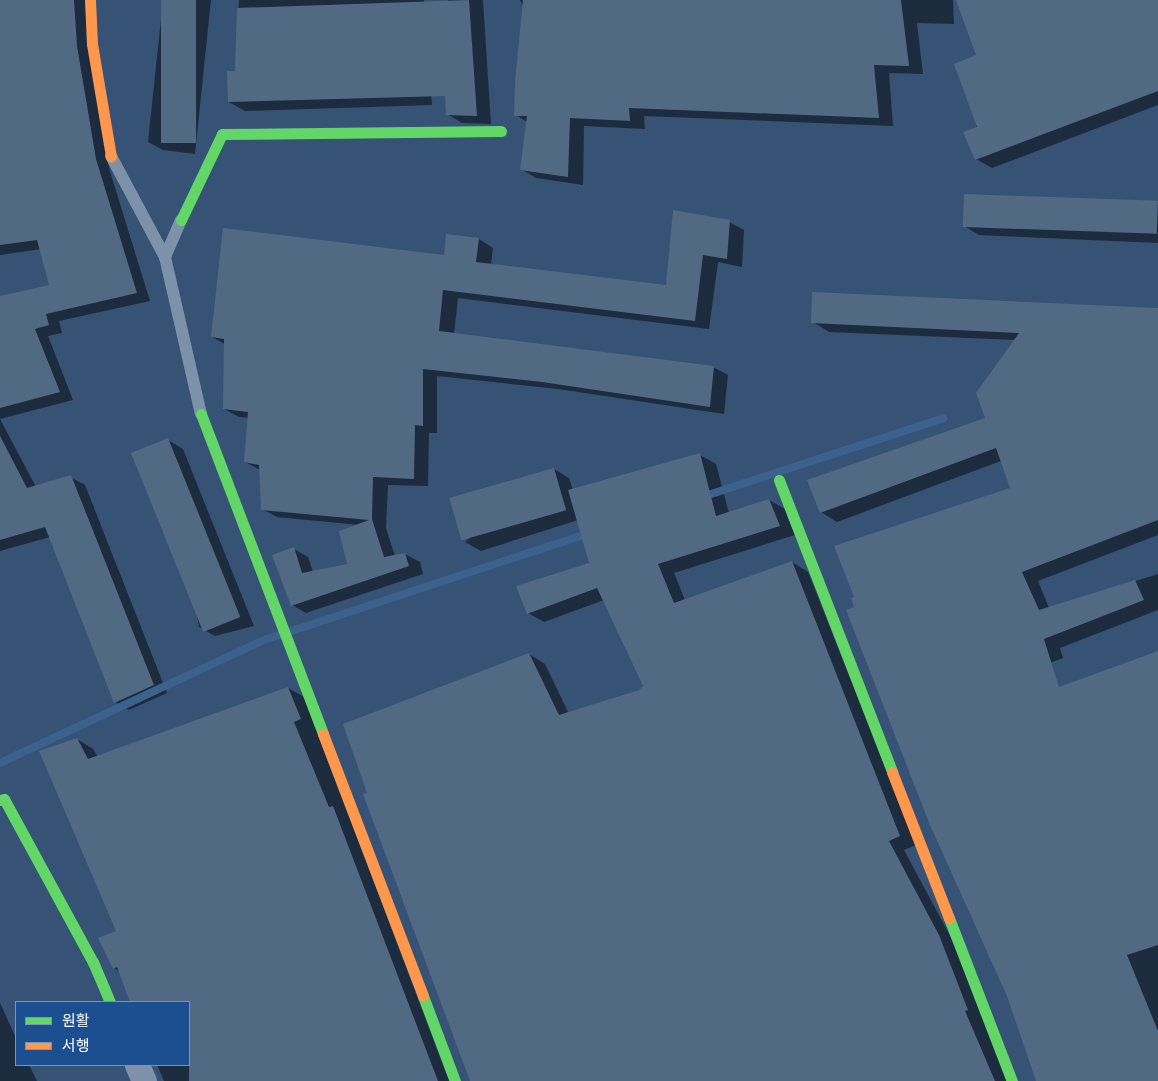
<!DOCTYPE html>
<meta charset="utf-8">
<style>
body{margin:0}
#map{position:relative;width:1158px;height:1081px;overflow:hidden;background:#365274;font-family:"Titillium Web","Noto Sans KR",sans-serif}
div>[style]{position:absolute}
.shadow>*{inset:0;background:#0007}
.stream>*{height:8px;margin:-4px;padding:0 4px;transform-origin:4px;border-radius:4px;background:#3b618d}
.building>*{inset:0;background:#526984;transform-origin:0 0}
.lane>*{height:12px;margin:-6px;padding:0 6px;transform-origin:6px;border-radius:6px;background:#7d92a8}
.street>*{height:25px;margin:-12.5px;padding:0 12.5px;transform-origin:12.5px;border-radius:12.5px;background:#7d92a8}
.fast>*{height:11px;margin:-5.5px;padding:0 5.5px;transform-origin:5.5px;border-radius:5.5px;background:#63d668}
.slow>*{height:11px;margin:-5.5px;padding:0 5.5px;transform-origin:5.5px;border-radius:5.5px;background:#ff974d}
span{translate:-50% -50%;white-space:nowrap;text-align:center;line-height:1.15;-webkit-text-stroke:4px #1b4f8f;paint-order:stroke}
.legend{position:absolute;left:15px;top:1001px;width:175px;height:65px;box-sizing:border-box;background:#1b4f8f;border:1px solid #7695bc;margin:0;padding:6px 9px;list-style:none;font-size:15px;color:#fff}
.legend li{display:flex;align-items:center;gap:10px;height:25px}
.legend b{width:25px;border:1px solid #7695bc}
</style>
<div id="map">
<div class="shadow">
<div style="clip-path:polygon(0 0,92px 0,109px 168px,150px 301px,59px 321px,62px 333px,48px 336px,73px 400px,0 419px,36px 487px,70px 477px,85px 485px,167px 693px,129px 710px,115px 702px,50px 537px,0 551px,0 298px,51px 286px,41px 249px,0 255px)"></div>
<div style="clip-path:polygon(163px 0,211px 0,195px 154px,163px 150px,148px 142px)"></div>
<div style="clip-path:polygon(239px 0,424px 0,432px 105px,245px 111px,229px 102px,236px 72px)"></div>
<div style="clip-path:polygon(448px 0,483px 0,491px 124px,462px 123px,447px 114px,450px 77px)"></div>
<div style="clip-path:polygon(520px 0,953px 0,954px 24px,917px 23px,923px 74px,889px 73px,893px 126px,644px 116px,645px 129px,584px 126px,583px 185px,536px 178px,521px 169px,527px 122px,516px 115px,524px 8px)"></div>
<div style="clip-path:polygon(963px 0,1158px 0,1158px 105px,992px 168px,976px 159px,977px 56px)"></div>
<div style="clip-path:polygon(1158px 202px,1158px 243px,979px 235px,964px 226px)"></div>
<div style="clip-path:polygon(729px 222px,744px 230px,742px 267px,718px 262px,709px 329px,458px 298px,454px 334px,713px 367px,728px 375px,724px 414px,558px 389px,437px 376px,437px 433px,429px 433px,428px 486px,388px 485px,386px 528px,395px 556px,405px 554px,420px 562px,423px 574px,306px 613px,292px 605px,294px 549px,308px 557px,313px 572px,348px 565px,359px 525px,277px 517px,262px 509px,260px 470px,245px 462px,249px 418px,239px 417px,224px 409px,225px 344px,212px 337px,445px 257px,447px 236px,479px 239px,493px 248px,491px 265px,667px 287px)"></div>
<div style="clip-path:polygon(1158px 309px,1158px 535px,1038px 581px,1049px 608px,1158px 574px,1158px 610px,1060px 648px,1063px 658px,1044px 665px,1053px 690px,1158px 654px,1158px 1081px,1037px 1081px,1008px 995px,855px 608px,1011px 489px,1001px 461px,837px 522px,821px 512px,987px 418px,1015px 340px,829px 332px,813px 322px)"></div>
<div style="clip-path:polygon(168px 440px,183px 449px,254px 626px,215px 636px,199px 627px)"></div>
<div style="clip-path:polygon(700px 455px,716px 464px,729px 513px,769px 500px,785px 509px,795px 535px,674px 573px,685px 600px,792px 562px,808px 572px,916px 845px,904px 850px,955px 945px,1007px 1081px,471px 1081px,368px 794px,529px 654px,545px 664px,569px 714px,640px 691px,644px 686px,604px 600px,544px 622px,528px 613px,590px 564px,578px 520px,481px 551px,465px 542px,554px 469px,569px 478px,573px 490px)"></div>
<div style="clip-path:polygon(288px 688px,304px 697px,449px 1081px,164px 1081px,157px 1065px,189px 1065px,189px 1002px,132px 1002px,120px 972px,114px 968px,118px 931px,77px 739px,93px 749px,98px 757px)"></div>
<div style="clip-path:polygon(0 1003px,16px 1038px,16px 1065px,29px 1065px,37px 1081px,0 1081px)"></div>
</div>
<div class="stream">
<div style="left:702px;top:497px;width:254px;rotate:-18.1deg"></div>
<div style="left:0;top:763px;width:291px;rotate:-25deg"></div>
<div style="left:264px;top:640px;width:342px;rotate:-18.2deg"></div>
</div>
<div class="building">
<div style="clip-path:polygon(0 0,74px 0,77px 46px,96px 159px,137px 293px,46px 314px,49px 325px,35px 329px,60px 392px,0 408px,0 296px,49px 285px,37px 240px,0 245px)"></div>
<div style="left:161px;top:0;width:35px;height:143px"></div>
<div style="clip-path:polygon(469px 0,477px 116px,446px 115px,445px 96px,228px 102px,227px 71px,235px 71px,237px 8px)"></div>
<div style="clip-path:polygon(523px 0,901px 0,909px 66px,874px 65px,879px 118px,629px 108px,630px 121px,570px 118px,568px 177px,520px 170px,527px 116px,514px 116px,515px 81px)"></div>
<div style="clip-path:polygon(956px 0,1158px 0,1158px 91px,975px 160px,963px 132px,977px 127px,954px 64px,976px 55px)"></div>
<div style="left:964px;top:194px;width:194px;height:33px;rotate:2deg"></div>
<div style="clip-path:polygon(673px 210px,730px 220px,727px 259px,703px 255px,695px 321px,443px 290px,439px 331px,714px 366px,710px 407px,542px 382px,423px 369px,423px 426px,415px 425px,414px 479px,373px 477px,372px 519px,384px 557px,405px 553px,409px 566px,291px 606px,272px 555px,294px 547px,302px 573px,347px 564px,339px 531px,369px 520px,261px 510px,259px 465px,244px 462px,248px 412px,223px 409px,224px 339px,211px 337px,223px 228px,444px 255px,446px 234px,479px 238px,476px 262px,666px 285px)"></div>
<div style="clip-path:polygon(812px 292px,1158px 308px,1158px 520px,1022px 572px,1039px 610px,1135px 580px,1144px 600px,1044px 639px,1059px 687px,1158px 651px,1158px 945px,1127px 955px,1158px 1031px,1158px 1081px,1036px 1081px,1007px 996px,930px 825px,846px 610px,854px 607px,851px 598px,854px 597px,834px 546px,1010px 488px,996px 448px,820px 513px,807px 480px,985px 418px,976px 393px,1019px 333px,811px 323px)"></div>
<div style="clip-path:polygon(0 436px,27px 488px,71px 475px,154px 685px,114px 703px,45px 527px,0 540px)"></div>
<div style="left:168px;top:438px;width:193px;height:40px;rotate:68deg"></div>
<div style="clip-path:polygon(700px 453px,716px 516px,769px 499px,780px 526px,658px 564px,674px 603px,792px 561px,900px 836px,889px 841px,939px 935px,968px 1010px,965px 1011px,995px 1081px,470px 1081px,363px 794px,367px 793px,343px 724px,529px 653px,559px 715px,639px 690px,643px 686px,597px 588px,527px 614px,516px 586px,589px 563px,568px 490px)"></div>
<div style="left:554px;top:468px;width:44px;height:109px;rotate:74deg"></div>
<div style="clip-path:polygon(288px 687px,301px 719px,294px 722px,329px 807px,333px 806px,438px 1081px,189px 1081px,189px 1002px,130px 1002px,117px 967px,113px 969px,98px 938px,116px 931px,39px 751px,77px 738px,88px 759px)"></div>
</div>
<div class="lane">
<div style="left:111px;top:156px;width:115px;rotate:61.9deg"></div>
<div style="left:165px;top:257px;width:161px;rotate:77.1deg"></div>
<div style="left:165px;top:257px;width:40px;rotate:-66.6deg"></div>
</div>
<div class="street">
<div style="left:137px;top:1065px;width:17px;rotate:66deg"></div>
</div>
<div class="fast">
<div style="left:181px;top:220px;width:95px;rotate:-64.5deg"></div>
<div style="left:222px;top:134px;width:279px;rotate:-0.6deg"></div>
<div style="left:201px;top:414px;width:342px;rotate:69.1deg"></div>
<div style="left:779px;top:480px;width:313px;rotate:68.8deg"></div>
<div style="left:0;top:800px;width:4px;rotate:-14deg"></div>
<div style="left:4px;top:799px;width:186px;rotate:61.4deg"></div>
<div style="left:93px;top:962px;width:43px;rotate:67deg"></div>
<div style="left:949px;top:918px;width:175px;rotate:68.9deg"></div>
<div style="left:423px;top:996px;width:91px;rotate:69.4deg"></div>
</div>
<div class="slow">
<div style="left:90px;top:0;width:44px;rotate:87.4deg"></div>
<div style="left:92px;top:44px;width:114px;rotate:80.4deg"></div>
<div style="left:323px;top:734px;width:280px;rotate:69.1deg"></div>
<div style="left:892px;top:772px;width:157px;rotate:68.7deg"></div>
</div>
<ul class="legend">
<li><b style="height:6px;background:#63d668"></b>원활</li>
<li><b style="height:6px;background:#ff974d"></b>서행</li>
</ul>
</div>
